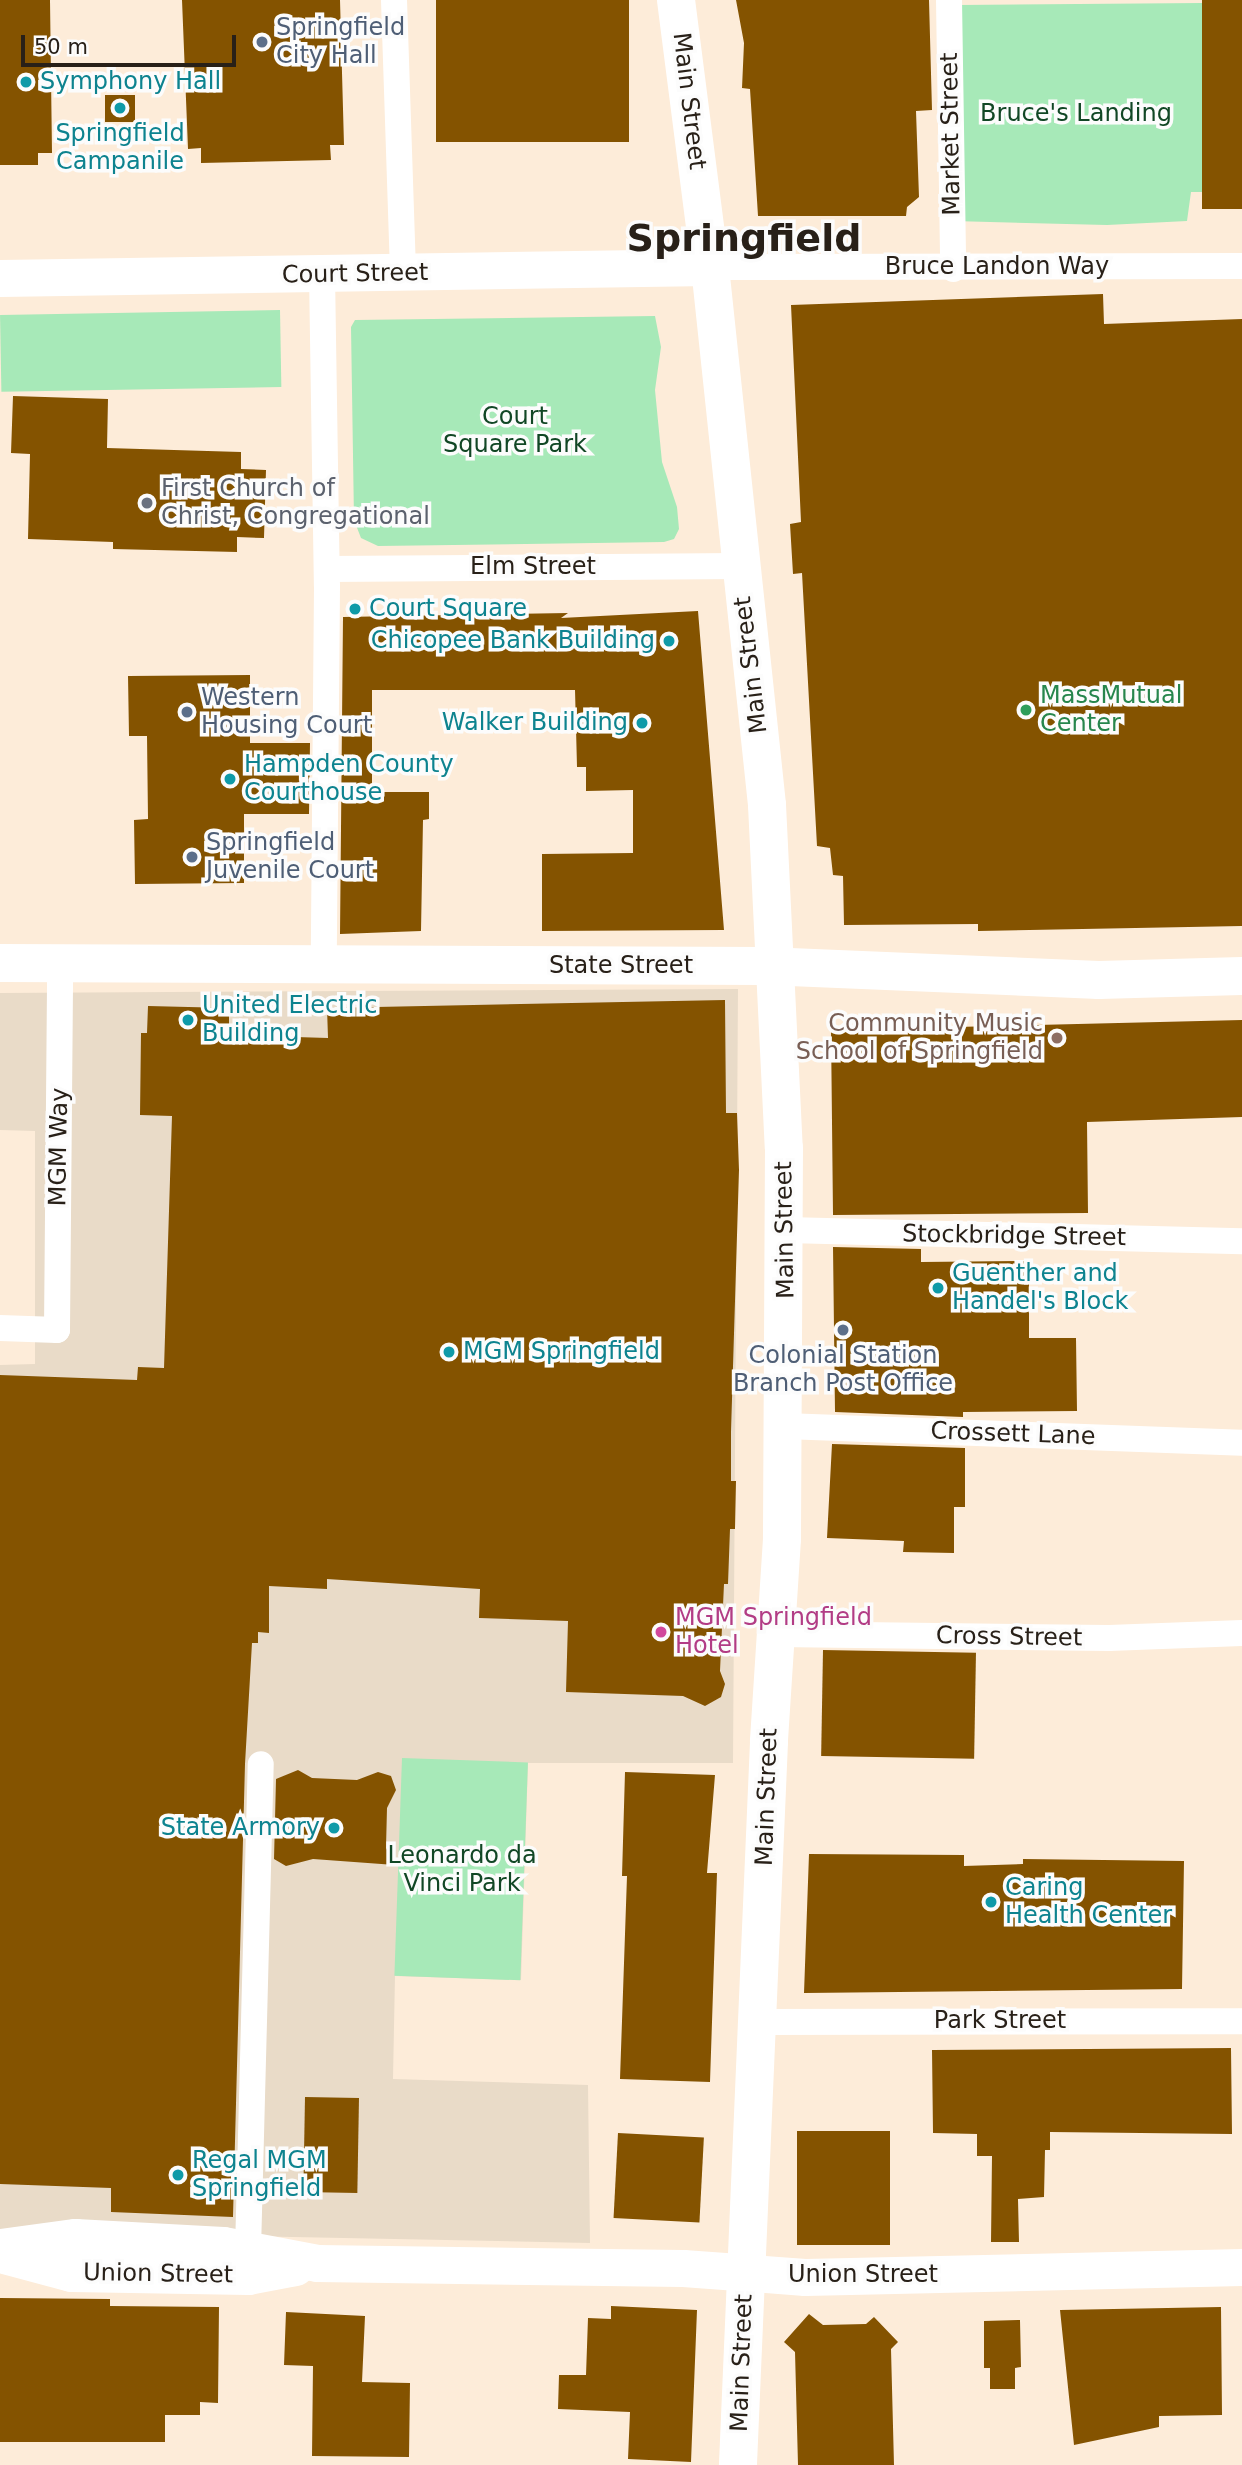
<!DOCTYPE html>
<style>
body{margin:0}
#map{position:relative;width:1242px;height:2465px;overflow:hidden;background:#fdecd9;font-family:"DejaVu Sans",sans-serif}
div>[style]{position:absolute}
.commercial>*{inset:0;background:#e9dbc8}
.green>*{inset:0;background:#a7e9b8;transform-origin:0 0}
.building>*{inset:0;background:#845300;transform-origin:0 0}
.street>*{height:26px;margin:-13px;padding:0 13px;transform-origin:13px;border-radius:13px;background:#fff}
.secondary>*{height:37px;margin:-18.5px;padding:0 18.5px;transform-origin:18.5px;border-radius:18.5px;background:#fff}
.primary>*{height:38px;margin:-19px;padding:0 19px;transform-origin:19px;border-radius:19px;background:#fff}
.dots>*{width:19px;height:19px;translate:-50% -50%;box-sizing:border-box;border:4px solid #fcfcfc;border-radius:50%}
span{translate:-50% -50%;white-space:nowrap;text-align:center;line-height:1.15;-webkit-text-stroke:7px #fcfcfc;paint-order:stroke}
.service-label{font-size:24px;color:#4e5e75}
.left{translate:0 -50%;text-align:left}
.culture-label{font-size:24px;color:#0d838f}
.right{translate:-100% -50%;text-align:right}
.street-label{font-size:24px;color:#282018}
.park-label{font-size:24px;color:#114725}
.worship-label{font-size:24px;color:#5b616d}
.leisure-label{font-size:24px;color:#27864d}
.education-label{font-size:24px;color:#785e54}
.hotel-label{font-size:24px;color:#b23c85}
.town-label{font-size:38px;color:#282018;font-weight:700}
.scale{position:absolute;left:21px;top:35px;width:215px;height:32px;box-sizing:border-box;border:4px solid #282018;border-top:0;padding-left:9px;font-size:21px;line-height:24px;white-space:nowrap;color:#282018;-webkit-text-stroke:5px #fcfcfc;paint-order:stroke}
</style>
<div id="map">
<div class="commercial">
<div style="clip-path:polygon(738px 989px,733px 1763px,528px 1763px,521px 1980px,395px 1976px,393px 2079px,588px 2085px,590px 2243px,0 2231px,0 1365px,35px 1364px,35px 1131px,0 1130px,0 993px)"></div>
</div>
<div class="green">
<div style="clip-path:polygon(1202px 3px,1204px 192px,1191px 192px,1187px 221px,1107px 225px,953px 221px,959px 5px)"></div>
<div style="left:280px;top:310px;width:77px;height:280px;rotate:89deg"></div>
<div style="clip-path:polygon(655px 316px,661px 347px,655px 390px,662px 462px,677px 507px,679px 529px,674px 539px,664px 542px,378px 546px,361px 538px,354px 520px,351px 327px,355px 320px)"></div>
<div style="left:402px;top:1758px;width:126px;height:218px;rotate:2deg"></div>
</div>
<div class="building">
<div style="clip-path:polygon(0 0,50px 0,52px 153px,38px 153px,38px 165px,0 165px)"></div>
<div style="clip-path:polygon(182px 0,340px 0,344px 145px,330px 145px,331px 160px,201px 163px,201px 148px,188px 149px)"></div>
<div style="left:436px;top:0;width:193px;height:142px"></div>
<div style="clip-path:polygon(736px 0,929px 0,932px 110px,916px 111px,919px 197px,907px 207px,906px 216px,758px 216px,750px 89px,742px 88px,744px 43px)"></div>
<div style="left:1202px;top:0;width:40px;height:209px"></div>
<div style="left:105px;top:95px;width:30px;height:27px"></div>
<div style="clip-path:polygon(1103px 294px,1104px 324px,1242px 319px,1242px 926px,978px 931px,978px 924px,844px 925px,843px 876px,833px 875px,830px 848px,817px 846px,802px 573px,793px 574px,790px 524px,801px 522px,791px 305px)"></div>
<div style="clip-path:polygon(13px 396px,108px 399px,107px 448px,241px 452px,241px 469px,266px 470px,264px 538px,237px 537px,237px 552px,113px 549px,113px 542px,28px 539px,30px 454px,11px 453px)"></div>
<div style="clip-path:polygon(698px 611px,724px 930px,542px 931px,542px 854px,633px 853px,633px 790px,586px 791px,586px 767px,577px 767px,575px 690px,372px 690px,372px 792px,429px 792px,429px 819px,423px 820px,421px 931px,340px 934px,343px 617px,568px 613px,561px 618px)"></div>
<div style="clip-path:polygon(250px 675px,250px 743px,310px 743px,309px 814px,244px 814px,244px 883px,135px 884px,134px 820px,148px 819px,147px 736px,129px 736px,128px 676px)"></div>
<div style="clip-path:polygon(725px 1000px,726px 1113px,737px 1113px,739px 1170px,731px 1432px,731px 1481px,736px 1481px,735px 1529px,730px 1529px,728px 1584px,724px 1584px,720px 1671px,725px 1684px,721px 1697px,705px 1706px,683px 1696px,566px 1692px,568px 1621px,479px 1618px,480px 1589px,327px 1579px,327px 1589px,269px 1586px,269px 1633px,258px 1632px,258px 1643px,252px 1643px,245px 1764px,233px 2217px,111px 2212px,111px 2188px,0 2184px,0 1375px,137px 1380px,138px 1367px,164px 1368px,172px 1116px,140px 1115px,141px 1033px,147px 1033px,148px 1006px,229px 1008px,229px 1035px,328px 1038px,327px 1008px)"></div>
<div style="clip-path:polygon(1242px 1020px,1242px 1117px,1087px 1122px,1088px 1213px,833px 1215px,831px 1030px)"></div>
<div style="clip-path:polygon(833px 1247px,921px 1249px,921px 1262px,1029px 1261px,1029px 1338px,1076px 1338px,1077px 1411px,963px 1412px,963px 1417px,835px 1412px)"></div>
<div style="clip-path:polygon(832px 1444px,965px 1448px,965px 1507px,954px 1507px,954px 1553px,903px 1552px,904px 1541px,827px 1538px)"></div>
<div style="left:823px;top:1650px;width:153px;height:106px;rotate:1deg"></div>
<div style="clip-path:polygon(298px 1770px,312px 1778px,357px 1780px,378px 1772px,391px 1776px,396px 1790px,387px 1808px,386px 1848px,395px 1865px,313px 1859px,286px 1866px,274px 1859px,276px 1779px)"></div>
<div style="clip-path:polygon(625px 1772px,715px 1775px,707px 1873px,717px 1873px,710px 2082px,620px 2079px,627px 1876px,622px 1876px)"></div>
<div style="clip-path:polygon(809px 1854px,964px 1855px,964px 1866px,1023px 1864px,1023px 1859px,1184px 1861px,1182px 1989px,804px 1993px)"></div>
<div style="clip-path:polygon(1231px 2048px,1232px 2134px,1050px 2132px,1050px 2150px,1045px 2150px,1044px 2197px,1018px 2199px,1019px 2242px,991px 2242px,992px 2156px,977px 2156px,977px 2134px,933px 2133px,932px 2050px)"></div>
<div style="left:305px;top:2097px;width:54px;height:95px;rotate:1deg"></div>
<div style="left:797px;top:2131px;width:93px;height:114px"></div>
<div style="left:618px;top:2133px;width:86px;height:85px;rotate:3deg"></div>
<div style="clip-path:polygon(0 2298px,110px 2299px,110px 2306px,219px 2307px,218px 2403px,200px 2402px,200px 2415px,165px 2415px,165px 2442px,0 2442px)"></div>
<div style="clip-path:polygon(611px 2306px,697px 2310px,691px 2462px,628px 2459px,630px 2412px,558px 2409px,559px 2375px,586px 2375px,588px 2318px,611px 2319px)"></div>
<div style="clip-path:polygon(1221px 2307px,1222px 2415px,1159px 2416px,1159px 2427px,1074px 2445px,1060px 2310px)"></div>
<div style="clip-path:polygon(286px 2312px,365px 2316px,362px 2382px,410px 2383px,409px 2457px,312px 2456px,313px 2366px,284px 2365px)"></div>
<div style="clip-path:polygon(809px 2314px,823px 2325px,866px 2324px,874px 2317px,898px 2342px,891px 2349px,894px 2465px,798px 2465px,795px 2352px,784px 2342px)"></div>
<div style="clip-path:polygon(1020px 2320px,1021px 2367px,1015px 2368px,1015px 2389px,990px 2389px,990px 2368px,984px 2368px,984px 2321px)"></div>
</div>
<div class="street">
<div style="left:394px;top:0;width:273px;rotate:88.1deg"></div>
<div style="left:949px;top:0;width:269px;rotate:89.1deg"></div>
<div style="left:710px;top:267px;width:532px;rotate:-0.11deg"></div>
<div style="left:322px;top:274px;width:312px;rotate:89.1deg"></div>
<div style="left:327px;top:586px;width:380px;rotate:90.5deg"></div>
<div style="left:327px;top:569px;width:413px;rotate:-0.4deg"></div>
<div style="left:786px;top:1230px;width:456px;rotate:1.4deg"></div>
<div style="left:0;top:1328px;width:57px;rotate:2deg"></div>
<div style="left:57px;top:1330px;width:365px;rotate:-89.5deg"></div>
<div style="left:784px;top:1426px;width:458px;rotate:2.1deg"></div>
<div style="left:777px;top:1634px;width:332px;rotate:0.7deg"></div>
<div style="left:1109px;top:1638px;width:133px;rotate:-2.2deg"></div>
<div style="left:757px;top:2022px;width:485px;rotate:-0.1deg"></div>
<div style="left:248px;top:2250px;width:486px;rotate:-88.5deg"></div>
</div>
<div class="secondary">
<div style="left:0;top:278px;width:710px;rotate:-0.89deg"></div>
<div style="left:0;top:2247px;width:76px;rotate:-7.6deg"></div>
<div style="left:75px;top:2237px;width:148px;rotate:3.1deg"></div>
<div style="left:223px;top:2245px;width:96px;rotate:10.8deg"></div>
<div style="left:317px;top:2263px;width:366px;rotate:0.8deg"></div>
<div style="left:683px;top:2268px;width:122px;rotate:4.2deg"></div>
<div style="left:805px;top:2277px;width:437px;rotate:-1.3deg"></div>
<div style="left:0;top:2254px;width:73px;rotate:15deg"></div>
<div style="left:71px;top:2273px;width:177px;rotate:1deg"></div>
<div style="left:248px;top:2276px;width:48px;rotate:-10.8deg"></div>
</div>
<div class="primary">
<div style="left:676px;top:0;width:269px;rotate:82.7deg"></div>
<div style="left:710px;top:267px;width:541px;rotate:83.95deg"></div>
<div style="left:767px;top:805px;width:343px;rotate:87.2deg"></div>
<div style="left:784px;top:1148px;width:391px;rotate:90.3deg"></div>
<div style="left:782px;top:1539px;width:203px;rotate:93.7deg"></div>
<div style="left:769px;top:1742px;width:724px;rotate:92.46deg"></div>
<div style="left:0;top:963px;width:766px;rotate:0.22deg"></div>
<div style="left:766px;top:966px;width:333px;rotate:2.4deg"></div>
<div style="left:1099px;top:980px;width:143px;rotate:-1.6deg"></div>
</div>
<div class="dots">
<div style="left:262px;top:42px;background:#5c6f8a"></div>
<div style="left:26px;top:82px;background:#0f9aa8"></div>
<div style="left:120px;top:108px;background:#0f9aa8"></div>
<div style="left:147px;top:503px;background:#6b7280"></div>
<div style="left:355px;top:609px;background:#0f9aa8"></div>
<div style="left:669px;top:641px;background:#0f9aa8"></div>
<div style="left:1026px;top:710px;background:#2e9e5b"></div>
<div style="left:187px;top:712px;background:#5c6f8a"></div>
<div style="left:642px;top:723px;background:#0f9aa8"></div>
<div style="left:230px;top:779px;background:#0f9aa8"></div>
<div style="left:192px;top:857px;background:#5c6f8a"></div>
<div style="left:188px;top:1020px;background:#0f9aa8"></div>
<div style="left:1057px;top:1038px;background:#8d6e63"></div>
<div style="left:938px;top:1288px;background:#0f9aa8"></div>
<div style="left:843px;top:1330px;background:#5c6f8a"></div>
<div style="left:449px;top:1352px;background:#0f9aa8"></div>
<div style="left:661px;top:1632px;background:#d1479c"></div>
<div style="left:334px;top:1828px;background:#0f9aa8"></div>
<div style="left:991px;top:1902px;background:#0f9aa8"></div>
<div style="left:178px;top:2175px;background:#0f9aa8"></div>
</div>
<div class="service-label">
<span class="left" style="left:276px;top:42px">Springfield<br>City Hall</span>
<span class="left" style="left:201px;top:712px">Western<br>Housing Court</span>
<span class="left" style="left:206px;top:857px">Springfield<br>Juvenile Court</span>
<span style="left:843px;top:1370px">Colonial Station<br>Branch Post Office</span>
</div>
<div class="culture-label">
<span class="left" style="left:40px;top:82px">Symphony Hall</span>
<span style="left:120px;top:148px">Springfield<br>Campanile</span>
<span class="left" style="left:369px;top:609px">Court Square</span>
<span class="right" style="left:655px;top:641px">Chicopee Bank Building</span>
<span class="right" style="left:628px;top:723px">Walker Building</span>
<span class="left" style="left:244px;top:779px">Hampden County<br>Courthouse</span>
<span class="left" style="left:202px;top:1020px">United Electric<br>Building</span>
<span class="left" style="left:952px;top:1288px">Guenther and<br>Handel's Block</span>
<span class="left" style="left:463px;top:1352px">MGM Springfield</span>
<span class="right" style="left:320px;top:1828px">State Armory</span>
<span class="left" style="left:1005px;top:1902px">Caring<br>Health Center</span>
<span class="left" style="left:192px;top:2175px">Regal MGM<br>Springfield</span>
</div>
<div class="street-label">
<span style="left:689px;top:101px;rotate:83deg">Main Street</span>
<span style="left:951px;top:134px;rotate:-91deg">Market Street</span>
<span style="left:997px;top:267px">Bruce Landon Way</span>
<span style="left:355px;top:274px;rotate:-1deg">Court Street</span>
<span style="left:533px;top:567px">Elm Street</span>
<span style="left:751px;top:665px;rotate:-97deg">Main Street</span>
<span style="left:621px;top:966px">State Street</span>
<span style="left:59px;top:1147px;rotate:-89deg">MGM Way</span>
<span style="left:785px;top:1230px;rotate:-91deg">Main Street</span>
<span style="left:1014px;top:1236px;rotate:1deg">Stockbridge Street</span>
<span style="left:1013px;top:1434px;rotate:2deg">Crossett Lane</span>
<span style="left:1009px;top:1637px;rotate:1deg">Cross Street</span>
<span style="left:767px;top:1797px;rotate:-88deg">Main Street</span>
<span style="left:1000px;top:2021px">Park Street</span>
<span style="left:158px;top:2274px;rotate:1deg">Union Street</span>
<span style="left:863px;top:2275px">Union Street</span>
<span style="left:742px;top:2363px;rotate:-88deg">Main Street</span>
</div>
<div class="park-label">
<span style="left:1076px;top:114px">Bruce's Landing</span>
<span style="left:515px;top:431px">Court<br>Square Park</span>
<span style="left:462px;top:1870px">Leonardo da<br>Vinci Park</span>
</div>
<div class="worship-label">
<span class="left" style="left:161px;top:503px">First Church of<br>Christ, Congregational</span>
</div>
<div class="leisure-label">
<span class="left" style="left:1040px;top:710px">MassMutual<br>Center</span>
</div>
<div class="education-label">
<span class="right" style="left:1043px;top:1038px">Community Music<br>School of Springfield</span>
</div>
<div class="hotel-label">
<span class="left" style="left:675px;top:1632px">MGM Springfield<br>Hotel</span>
</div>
<div class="town-label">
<span style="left:744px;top:239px">Springfield</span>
</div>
<div class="scale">50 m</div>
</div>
